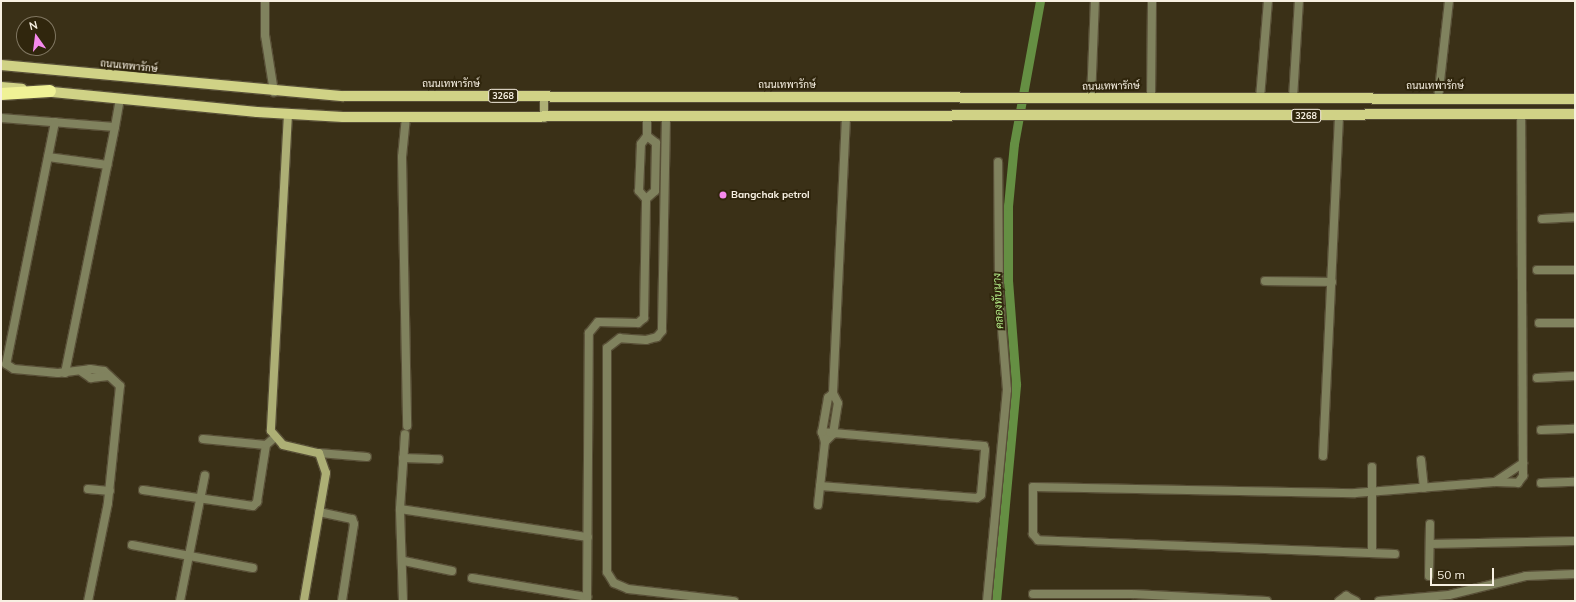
<!DOCTYPE html>
<meta charset="utf-8">
<style>
body{margin:0}
#map{position:relative;width:1576px;height:602px;overflow:hidden;background:#3a3017;font-family:Mulish,Sarabun,sans-serif}
div>[style]{position:absolute}
.canal>*{height:9px;margin:-4.5px;padding:0 4.5px;transform-origin:4.5px;border-radius:4.5px;background:#658f43}
.roads{filter:drop-shadow(1px 0 #584f37) drop-shadow(-1px 0 #584f37) drop-shadow(0 1px #584f37) drop-shadow(0 -1px #584f37)}
.street>*{height:8px;margin:-4px;padding:0 4px;transform-origin:4px;border-radius:4px;background:#80825e}
.secondary>*{height:8px;margin:-4px;padding:0 4px;transform-origin:4px;border-radius:4px;background:#adaf75}
.primary>*{height:10px;margin:-5px;padding:0 5px;transform-origin:5px;border-radius:5px;background:#d0d286}
.highway>*{height:12px;margin:-6px;padding:0 6px;transform-origin:6px;border-radius:6px;background:#f0f296}
.dots>*{width:11px;height:11px;translate:-50% -50%;box-sizing:border-box;border:2px solid #30260d;border-radius:50%}
span{translate:-50% -50%;white-space:nowrap;text-align:center;line-height:1.15;-webkit-text-stroke:4px #30260d;paint-order:stroke}
.shield-label span{padding:1px 3px;background:#30260d;border:1px solid;border-radius:3px;-webkit-text-stroke-width:0}
.shield-label{font-size:9px;color:#f7f0e2;font-weight:700}
.street-label{font-size:10px;color:#f7f0e2}
.poi-label{font-size:10px;color:#f7f0e2;font-weight:700}
.left{translate:0 -50%;text-align:left}
.water-label{font-size:11px;color:#b4ee88;font-style:italic}
.frame{position:absolute;inset:0;border:2px solid #f7f0e2;pointer-events:none}
.north{position:absolute;left:16px;top:16px;width:40px;height:40px;box-sizing:border-box;background:#30260d;border:1px solid #807762;border-radius:50%;rotate:346deg;font-size:11px;font-weight:700;line-height:16px;text-align:center;color:#f7f0e2}
.north::after{content:'';display:block;margin:auto;width:14px;height:18px;background:#f689ed;clip-path:polygon(50% 0,100% 100%,50% 72%,0 100%)}
.scale{position:absolute;left:1430px;top:568px;width:64px;height:18px;box-sizing:border-box;border:2px solid #f7f0e2;border-top:0;padding-left:5px;font-size:12px;line-height:14px;white-space:nowrap;color:#f7f0e2;-webkit-text-stroke:3px #30260d;paint-order:stroke}
</style>
<div id="map">
<div class="canal">
<div style="left:996px;top:601px;width:218px;rotate:-84.7deg"></div>
<div style="left:1016px;top:384px;width:103px;rotate:-94.4deg"></div>
<div style="left:1008px;top:281px;width:75px;rotate:-90deg"></div>
<div style="left:1008px;top:206px;width:62px;rotate:-84.5deg"></div>
<div style="left:1014px;top:144px;width:145px;rotate:-79.7deg"></div>
</div>
<div class="roads">
<div class="street">
<div style="left:265px;top:1px;width:34px;rotate:90deg"></div>
<div style="left:265px;top:35px;width:58px;rotate:81deg"></div>
<div style="left:1151px;top:98px;width:97px;rotate:-89.4deg"></div>
<div style="left:1260px;top:98px;width:97px;rotate:-85.3deg"></div>
<div style="left:1293px;top:98px;width:97px;rotate:-86.5deg"></div>
<div style="left:1091px;top:99px;width:98px;rotate:-87.7deg"></div>
<div style="left:1438px;top:99px;width:99px;rotate:-83.6deg"></div>
<div style="left:406px;top:117px;width:40px;rotate:95.7deg"></div>
<div style="left:402px;top:157px;width:269px;rotate:88.9deg"></div>
<div style="left:1px;top:118px;width:114px;rotate:4.5deg"></div>
<div style="left:115px;top:127px;width:28px;rotate:-80deg"></div>
<div style="left:666px;top:118px;width:213px;rotate:91.1deg"></div>
<div style="left:662px;top:331px;width:8px;rotate:130deg"></div>
<div style="left:657px;top:337px;width:11px;rotate:165deg"></div>
<div style="left:646px;top:340px;width:26px;rotate:-176deg"></div>
<div style="left:620px;top:338px;width:16px;rotate:142deg"></div>
<div style="left:607px;top:348px;width:224px;rotate:90deg"></div>
<div style="left:607px;top:572px;width:13px;rotate:58deg"></div>
<div style="left:614px;top:583px;width:15px;rotate:23deg"></div>
<div style="left:628px;top:589px;width:107px;rotate:6.5deg"></div>
<div style="left:55px;top:122px;width:247px;rotate:101.4deg"></div>
<div style="left:6px;top:364px;width:9px;rotate:32deg"></div>
<div style="left:14px;top:369px;width:44px;rotate:5.2deg"></div>
<div style="left:58px;top:373px;width:32px;rotate:-7deg"></div>
<div style="left:90px;top:369px;width:14px;rotate:8deg"></div>
<div style="left:104px;top:371px;width:22px;rotate:43deg"></div>
<div style="left:120px;top:386px;width:118px;rotate:95.9deg"></div>
<div style="left:108px;top:503px;width:100px;rotate:101.5deg"></div>
<div style="left:48px;top:157px;width:60px;rotate:7.7deg"></div>
<div style="left:646px;top:199px;width:12px;rotate:-42deg"></div>
<div style="left:655px;top:191px;width:48px;rotate:-88.8deg"></div>
<div style="left:656px;top:143px;width:11px;rotate:-142deg"></div>
<div style="left:1542px;top:219px;width:33px;rotate:-3deg"></div>
<div style="left:1537px;top:270px;width:38px"></div>
<div style="left:1265px;top:281px;width:67px;rotate:0.9deg"></div>
<div style="left:1539px;top:323px;width:36px"></div>
<div style="left:82px;top:372px;width:11px;rotate:34deg"></div>
<div style="left:91px;top:378px;width:18px;rotate:-6deg"></div>
<div style="left:65px;top:373px;width:251px;rotate:-78.5deg"></div>
<div style="left:1537px;top:378px;width:38px;rotate:-3deg"></div>
<div style="left:1541px;top:430px;width:34px;rotate:-2deg"></div>
<div style="left:203px;top:439px;width:63px;rotate:5.4deg"></div>
<div style="left:825px;top:442px;width:11px;rotate:-45deg"></div>
<div style="left:833px;top:434px;width:31px;rotate:-81deg"></div>
<div style="left:838px;top:403px;width:11px;rotate:-117deg"></div>
<div style="left:833px;top:393px;width:276px;rotate:-87.3deg"></div>
<div style="left:319px;top:453px;width:48px;rotate:4.8deg"></div>
<div style="left:1323px;top:456px;width:340px;rotate:-87.3deg"></div>
<div style="left:403px;top:458px;width:36px;rotate:2deg"></div>
<div style="left:1421px;top:460px;width:28px;rotate:84deg"></div>
<div style="left:1372px;top:467px;width:84px;rotate:90deg"></div>
<div style="left:1495px;top:482px;width:34px;rotate:-34deg"></div>
<div style="left:1541px;top:483px;width:34px;rotate:-2deg"></div>
<div style="left:820px;top:486px;width:157px;rotate:4.4deg"></div>
<div style="left:977px;top:498px;width:5px;rotate:-37deg"></div>
<div style="left:981px;top:495px;width:45px;rotate:-84.9deg"></div>
<div style="left:985px;top:450px;width:4px;rotate:-104deg"></div>
<div style="left:984px;top:446px;width:163px;rotate:-175.1deg"></div>
<div style="left:88px;top:489px;width:22px;rotate:5deg"></div>
<div style="left:143px;top:490px;width:111px;rotate:8.3deg"></div>
<div style="left:253px;top:506px;width:6px;rotate:-45deg"></div>
<div style="left:257px;top:502px;width:58px;rotate:-81deg"></div>
<div style="left:266px;top:445px;width:11px;rotate:-41deg"></div>
<div style="left:818px;top:505px;width:63px;rotate:-83.7deg"></div>
<div style="left:825px;top:442px;width:10px;rotate:-107deg"></div>
<div style="left:822px;top:432px;width:35px;rotate:-80deg"></div>
<div style="left:828px;top:398px;width:7px;rotate:-45deg"></div>
<div style="left:400px;top:509px;width:190px;rotate:8.5deg"></div>
<div style="left:319px;top:512px;width:34px;rotate:12deg"></div>
<div style="left:352px;top:519px;width:5px;rotate:68deg"></div>
<div style="left:354px;top:524px;width:78px;rotate:98.9deg"></div>
<div style="left:1430px;top:544px;width:145px;rotate:-1.2deg"></div>
<div style="left:132px;top:545px;width:123px;rotate:10.8deg"></div>
<div style="left:1395px;top:554px;width:357px;rotate:-177.8deg"></div>
<div style="left:1038px;top:540px;width:8px;rotate:-130deg"></div>
<div style="left:1033px;top:534px;width:47px;rotate:-90deg"></div>
<div style="left:1033px;top:487px;width:322px;rotate:1.1deg"></div>
<div style="left:1355px;top:493px;width:140px;rotate:-4.5deg"></div>
<div style="left:1495px;top:482px;width:23px;rotate:2deg"></div>
<div style="left:1518px;top:483px;width:9px;rotate:-54deg"></div>
<div style="left:1523px;top:476px;width:362px;rotate:-90.3deg"></div>
<div style="left:404px;top:561px;width:49px;rotate:11.8deg"></div>
<div style="left:1429px;top:576px;width:52px;rotate:-88.9deg"></div>
<div style="left:472px;top:578px;width:117px;rotate:9.4deg"></div>
<div style="left:1033px;top:594px;width:98px"></div>
<div style="left:1131px;top:594px;width:136px;rotate:2.9deg"></div>
<div style="left:180px;top:601px;width:128px;rotate:-78.8deg"></div>
<div style="left:403px;top:601px;width:92px;rotate:-91.9deg"></div>
<div style="left:400px;top:509px;width:75px;rotate:-86.2deg"></div>
<div style="left:587px;top:601px;width:268px;rotate:-89.6deg"></div>
<div style="left:589px;top:333px;width:14px;rotate:-51deg"></div>
<div style="left:598px;top:322px;width:40px;rotate:1.4deg"></div>
<div style="left:638px;top:323px;width:8px;rotate:-40deg"></div>
<div style="left:644px;top:318px;width:119px;rotate:-89deg"></div>
<div style="left:646px;top:199px;width:11px;rotate:-131deg"></div>
<div style="left:639px;top:191px;width:47px;rotate:-87.6deg"></div>
<div style="left:641px;top:144px;width:10px;rotate:-53deg"></div>
<div style="left:647px;top:136px;width:18px;rotate:-90deg"></div>
<div style="left:987px;top:601px;width:212px;rotate:-84.6deg"></div>
<div style="left:1007px;top:390px;width:98px;rotate:-94.7deg"></div>
<div style="left:999px;top:292px;width:130px;rotate:-90.4deg"></div>
<div style="left:1339px;top:601px;width:9px;rotate:-36deg"></div>
<div style="left:1346px;top:596px;width:11px;rotate:27deg"></div>
<div style="left:1379px;top:601px;width:70px;rotate:-4.9deg"></div>
<div style="left:1449px;top:595px;width:79px;rotate:-13.9deg"></div>
<div style="left:1526px;top:576px;width:49px;rotate:-2.3deg"></div>
</div>
<div class="secondary">
<div style="left:288px;top:114px;width:317px;rotate:93.1deg"></div>
<div style="left:271px;top:431px;width:18px;rotate:49deg"></div>
<div style="left:283px;top:445px;width:37px;rotate:13deg"></div>
<div style="left:319px;top:453px;width:21px;rotate:71deg"></div>
<div style="left:326px;top:473px;width:130px;rotate:99.8deg"></div>
<div style="left:544px;top:118px;width:21px;rotate:-90deg"></div>
</div>
<div class="primary">
<div style="left:1px;top:65px;width:344px;rotate:5.2deg"></div>
<div style="left:344px;top:96px;width:1231px;rotate:0.14deg"></div>
<div style="left:1px;top:87px;width:21px;rotate:5deg"></div>
<div style="left:42px;top:91px;width:216px;rotate:5.6deg"></div>
<div style="left:257px;top:112px;width:86px;rotate:3.3deg"></div>
<div style="left:343px;top:117px;width:1232px;rotate:-0.14deg"></div>
</div>
<div class="highway">
<div style="left:1px;top:94px;width:49px;rotate:-3.5deg"></div>
</div>
</div>
<div class="dots">
<div style="left:723px;top:195px;background:#f689ed"></div>
</div>
<div class="shield-label">
<span style="left:503px;top:96px">3268</span>
<span style="left:1306px;top:116px">3268</span>
</div>
<div class="street-label">
<span style="left:129px;top:66px;rotate:6deg">ถนนเทพารักษ์</span>
<span style="left:451px;top:84px">ถนนเทพารักษ์</span>
<span style="left:787px;top:85px">ถนนเทพารักษ์</span>
<span style="left:1111px;top:86px;rotate:-1deg">ถนนเทพารักษ์</span>
<span style="left:1435px;top:86px">ถนนเทพารักษ์</span>
</div>
<div class="poi-label">
<span class="left" style="left:731px;top:195px">Bangchak petrol</span>
</div>
<div class="water-label">
<span style="left:998px;top:301px;rotate:-93deg">คลองทับนาง</span>
</div>
<div class="frame"></div>
<div class="north">N</div>
<div class="scale">50 m</div>
</div>
